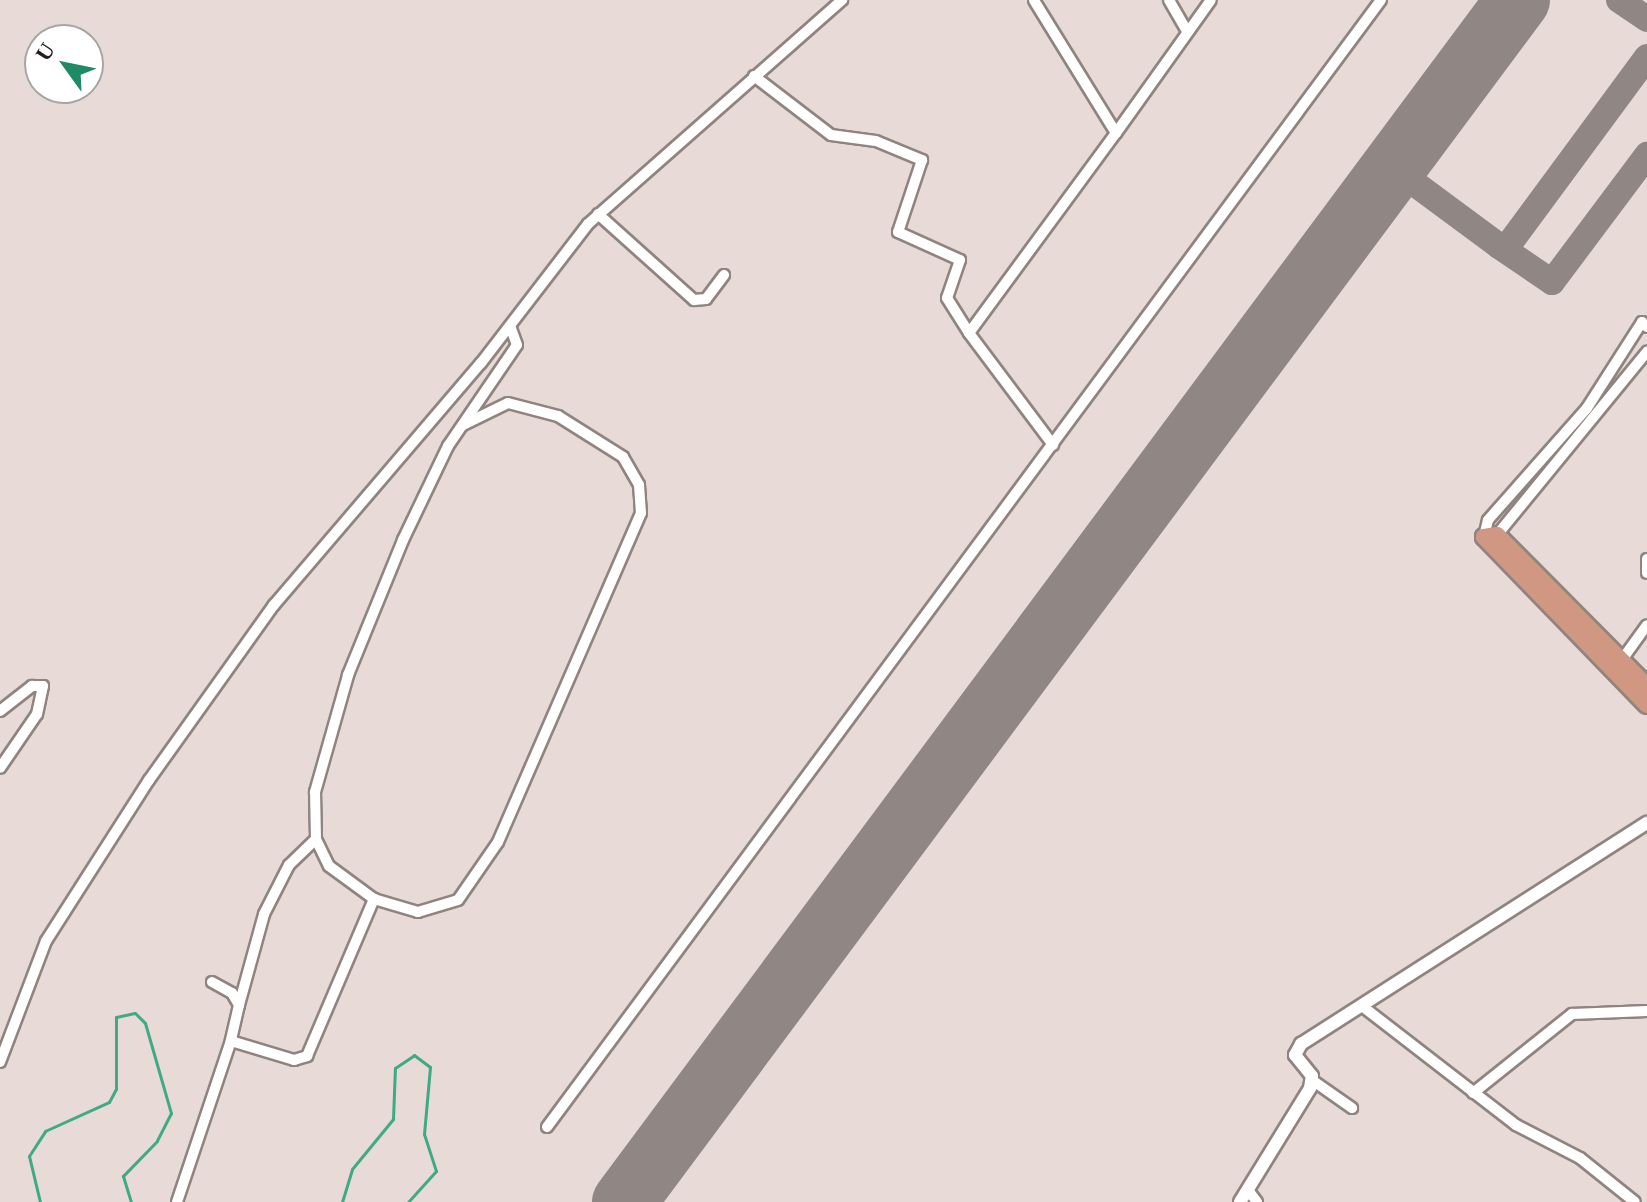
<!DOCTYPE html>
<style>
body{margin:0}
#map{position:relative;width:1647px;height:1202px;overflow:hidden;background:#e8dbd7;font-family:Georgia,serif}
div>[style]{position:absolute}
.stream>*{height:3px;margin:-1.5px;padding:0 1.5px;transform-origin:1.5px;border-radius:1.5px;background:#3faa83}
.taxiway>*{height:26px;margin:-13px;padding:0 13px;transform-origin:13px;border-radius:13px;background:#908684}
.runway>*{height:64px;margin:-32px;padding:0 32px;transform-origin:32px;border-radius:32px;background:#908684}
.roads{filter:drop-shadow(2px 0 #908480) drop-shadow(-2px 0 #908480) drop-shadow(0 2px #908480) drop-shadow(0 -2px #908480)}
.minor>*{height:10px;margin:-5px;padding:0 5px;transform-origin:5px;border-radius:5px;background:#fff}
.tertiary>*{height:12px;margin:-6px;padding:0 6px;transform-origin:6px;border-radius:6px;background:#fff}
.trunk>*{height:16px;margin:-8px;padding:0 8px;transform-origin:8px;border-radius:8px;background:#d09782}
span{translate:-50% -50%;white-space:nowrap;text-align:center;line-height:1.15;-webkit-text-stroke:7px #fff;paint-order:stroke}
.north{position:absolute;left:24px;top:24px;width:80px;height:80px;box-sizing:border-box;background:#fff;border:2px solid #a7a5a5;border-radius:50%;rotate:303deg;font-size:22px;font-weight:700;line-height:32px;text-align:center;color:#231e1d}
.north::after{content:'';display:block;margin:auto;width:28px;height:36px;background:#208a67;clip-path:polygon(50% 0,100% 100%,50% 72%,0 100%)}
</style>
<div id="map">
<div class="stream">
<div style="left:40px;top:1202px;width:47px;rotate:-103.4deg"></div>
<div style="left:29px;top:1156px;width:30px;rotate:-57deg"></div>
<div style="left:45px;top:1131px;width:70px;rotate:-24.4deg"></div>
<div style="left:109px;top:1102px;width:15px;rotate:-62deg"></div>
<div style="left:116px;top:1089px;width:72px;rotate:-90deg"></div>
<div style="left:116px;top:1017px;width:19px;rotate:-12deg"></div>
<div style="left:135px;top:1013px;width:14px;rotate:45deg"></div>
<div style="left:145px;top:1023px;width:94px;rotate:73.9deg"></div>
<div style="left:171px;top:1113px;width:31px;rotate:117deg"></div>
<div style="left:157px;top:1141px;width:49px;rotate:134.2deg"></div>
<div style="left:123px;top:1176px;width:27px;rotate:73deg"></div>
<div style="left:342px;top:1202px;width:34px;rotate:-73deg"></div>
<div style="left:352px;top:1169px;width:65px;rotate:-50.6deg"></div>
<div style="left:393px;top:1119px;width:51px;rotate:-87.8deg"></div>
<div style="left:395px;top:1068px;width:23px;rotate:-34deg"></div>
<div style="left:414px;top:1055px;width:20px;rotate:37deg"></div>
<div style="left:430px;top:1067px;width:67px;rotate:95.1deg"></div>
<div style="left:424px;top:1134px;width:39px;rotate:72deg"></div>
<div style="left:436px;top:1171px;width:42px;rotate:132.1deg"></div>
</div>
<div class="taxiway">
<div style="left:1619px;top:0;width:34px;rotate:34deg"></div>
<div style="left:1647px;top:57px;width:232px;rotate:126.4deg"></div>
<div style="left:1509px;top:244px;width:10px;rotate:169deg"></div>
<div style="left:1499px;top:246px;width:64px;rotate:34.2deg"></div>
<div style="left:1552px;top:282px;width:159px;rotate:-53.2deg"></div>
<div style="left:1410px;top:145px;width:21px;rotate:101deg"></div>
<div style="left:1406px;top:166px;width:19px;rotate:65deg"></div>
<div style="left:1414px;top:183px;width:106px;rotate:36.5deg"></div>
<div style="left:1375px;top:192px;width:20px;rotate:-33deg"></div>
<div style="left:1392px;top:181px;width:22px;rotate:5deg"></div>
</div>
<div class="runway">
<div style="left:624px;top:1202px;width:1498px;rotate:-53.36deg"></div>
</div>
<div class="roads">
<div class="minor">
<div style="left:1169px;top:0;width:34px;rotate:60deg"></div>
<div style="left:754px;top:76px;width:97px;rotate:37.5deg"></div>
<div style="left:831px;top:135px;width:45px;rotate:7.6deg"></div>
<div style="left:876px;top:141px;width:50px;rotate:22.4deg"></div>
<div style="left:922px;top:160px;width:76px;rotate:108.4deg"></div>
<div style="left:898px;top:232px;width:68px;rotate:24.3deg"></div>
<div style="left:960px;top:260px;width:40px;rotate:108.9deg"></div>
<div style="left:947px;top:298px;width:41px;rotate:57.8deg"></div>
<div style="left:969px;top:333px;width:248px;rotate:-53.7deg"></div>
<div style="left:1116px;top:133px;width:156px;rotate:-121.7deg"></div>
<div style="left:1116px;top:133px;width:163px;rotate:-54.5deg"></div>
<div style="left:598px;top:214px;width:129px;rotate:41.9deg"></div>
<div style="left:694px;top:300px;width:12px;rotate:-5deg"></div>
<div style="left:706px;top:299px;width:30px;rotate:-53deg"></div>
<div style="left:969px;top:333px;width:140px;rotate:53.1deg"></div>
<div style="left:463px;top:425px;width:50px;rotate:-26.1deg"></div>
<div style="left:508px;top:403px;width:52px;rotate:14.6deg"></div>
<div style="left:558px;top:416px;width:77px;rotate:32.2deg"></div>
<div style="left:623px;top:457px;width:32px;rotate:60deg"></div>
<div style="left:639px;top:485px;width:28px;rotate:86deg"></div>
<div style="left:641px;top:513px;width:359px;rotate:113.5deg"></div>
<div style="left:498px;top:842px;width:70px;rotate:124.6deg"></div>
<div style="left:458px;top:900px;width:42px;rotate:163.3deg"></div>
<div style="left:418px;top:912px;width:46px;rotate:-163.5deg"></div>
<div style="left:374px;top:899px;width:56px;rotate:-143.7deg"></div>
<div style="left:329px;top:866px;width:30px;rotate:-116deg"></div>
<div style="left:316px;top:839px;width:47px;rotate:-91.2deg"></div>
<div style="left:315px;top:792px;width:122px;rotate:-74.2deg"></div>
<div style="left:348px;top:675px;width:146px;rotate:-67.8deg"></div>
<div style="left:403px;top:540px;width:104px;rotate:-64.4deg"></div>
<div style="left:448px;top:446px;width:122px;rotate:-55.7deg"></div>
<div style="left:517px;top:345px;width:20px;rotate:-110deg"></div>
<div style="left:1497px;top:535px;width:237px;rotate:-50.7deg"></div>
<div style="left:1484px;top:537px;width:17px;rotate:-77deg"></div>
<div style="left:1488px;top:520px;width:149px;rotate:-48.5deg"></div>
<div style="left:1587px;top:408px;width:102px;rotate:-57.4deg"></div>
<div style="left:1642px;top:322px;width:7px;rotate:45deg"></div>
<div style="left:1647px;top:559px;width:14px;rotate:90deg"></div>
<div style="left:1621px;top:661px;width:44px;rotate:-54.2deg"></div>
<div style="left:0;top:711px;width:41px;rotate:-38deg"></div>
<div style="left:32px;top:686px;width:11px"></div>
<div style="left:43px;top:686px;width:29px;rotate:102deg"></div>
<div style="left:37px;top:714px;width:65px;rotate:124.4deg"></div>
<div style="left:212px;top:982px;width:23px;rotate:29deg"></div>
<div style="left:232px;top:993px;width:14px;rotate:60deg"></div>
<div style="left:239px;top:1005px;width:37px;rotate:103deg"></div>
<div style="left:239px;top:1005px;width:94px;rotate:-74.6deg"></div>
<div style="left:264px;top:914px;width:55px;rotate:-63deg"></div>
<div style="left:289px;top:865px;width:37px;rotate:-44deg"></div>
<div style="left:1362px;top:1006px;width:195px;rotate:37.7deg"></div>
<div style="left:1516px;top:1125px;width:72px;rotate:27.3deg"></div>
<div style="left:1580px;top:1158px;width:70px;rotate:38.7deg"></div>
<div style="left:0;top:1062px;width:129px;rotate:-69.2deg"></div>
<div style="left:46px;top:941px;width:191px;rotate:-57.4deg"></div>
<div style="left:149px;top:780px;width:215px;rotate:-54.5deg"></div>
<div style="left:274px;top:605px;width:318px;rotate:-49.5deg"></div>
<div style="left:481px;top:363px;width:175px;rotate:-52.4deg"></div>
<div style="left:588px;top:224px;width:339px;rotate:-41.4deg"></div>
<div style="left:1312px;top:1080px;width:49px;rotate:35deg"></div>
<div style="left:1473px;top:1093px;width:127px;rotate:-38.6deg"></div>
<div style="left:1572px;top:1014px;width:75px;rotate:-2.3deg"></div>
<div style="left:547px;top:1127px;width:1402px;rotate:-53.5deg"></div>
<div style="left:1248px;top:1190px;width:15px;rotate:53deg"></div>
<div style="left:177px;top:1202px;width:170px;rotate:-71.5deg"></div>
<div style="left:231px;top:1041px;width:66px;rotate:16.8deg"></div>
<div style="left:294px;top:1060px;width:14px;rotate:-17deg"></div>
<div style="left:307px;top:1056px;width:171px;rotate:-66.9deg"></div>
</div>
<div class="tertiary">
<div style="left:1240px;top:1202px;width:134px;rotate:-58.4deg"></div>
<div style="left:1310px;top:1088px;width:12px;rotate:-81deg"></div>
<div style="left:1312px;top:1076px;width:27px;rotate:-129deg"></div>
<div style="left:1295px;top:1055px;width:13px;rotate:-61deg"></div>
<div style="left:1301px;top:1044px;width:411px;rotate:-32.6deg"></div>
</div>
<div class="trunk">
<div style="left:1484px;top:537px;width:234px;rotate:45.9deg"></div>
<div style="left:1484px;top:537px;width:13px;rotate:-9deg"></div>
<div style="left:1497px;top:535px;width:213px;rotate:45.2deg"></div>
</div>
</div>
<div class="north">U</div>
</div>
